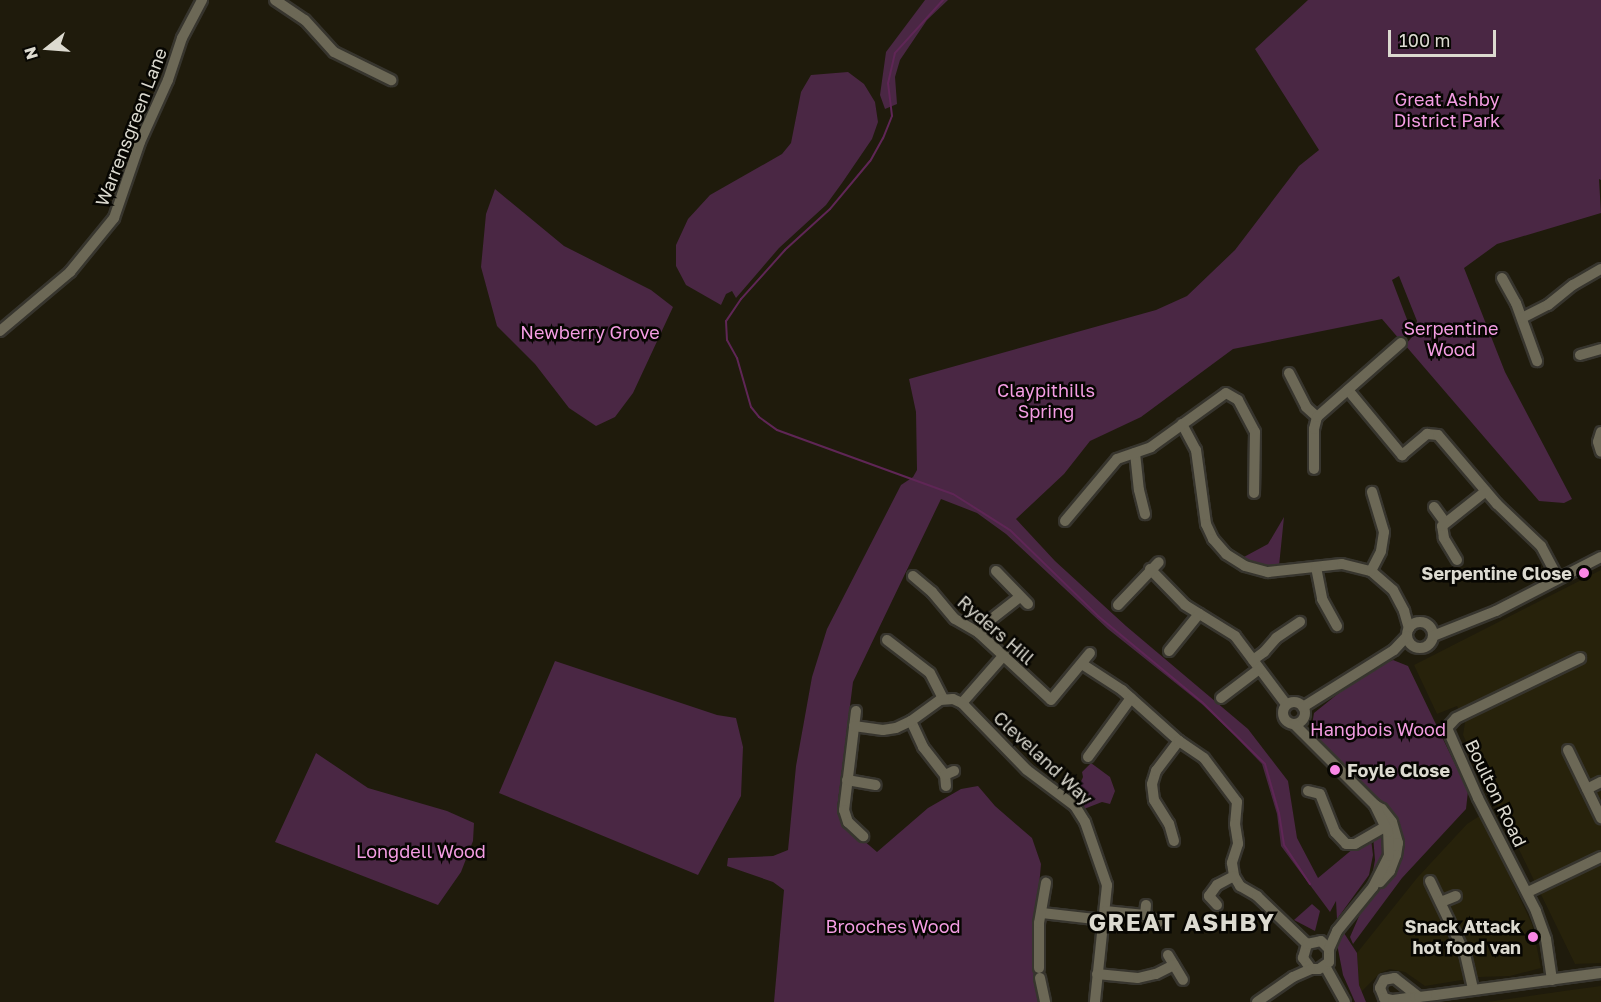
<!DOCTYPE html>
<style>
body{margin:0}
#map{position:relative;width:1601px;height:1002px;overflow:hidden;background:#1f1b0c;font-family:"Golos Text",sans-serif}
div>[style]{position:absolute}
.built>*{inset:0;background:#27220b}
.green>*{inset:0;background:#4a2744}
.stream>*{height:2px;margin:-1px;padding:0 1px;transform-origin:1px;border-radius:1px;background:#5f2656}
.roads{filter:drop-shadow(2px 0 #37352e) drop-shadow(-2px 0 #37352e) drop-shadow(0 2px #37352e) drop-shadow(0 -2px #37352e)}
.minor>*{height:10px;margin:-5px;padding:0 5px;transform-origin:5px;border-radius:5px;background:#6c6856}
.minor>.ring{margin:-5px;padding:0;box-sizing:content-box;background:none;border:10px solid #6c6856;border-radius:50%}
.dots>*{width:16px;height:16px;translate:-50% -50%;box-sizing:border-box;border:3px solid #070602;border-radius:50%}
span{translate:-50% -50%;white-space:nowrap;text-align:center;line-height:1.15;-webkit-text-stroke:5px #070602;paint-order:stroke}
.park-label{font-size:18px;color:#f49de3}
.street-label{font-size:18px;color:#dcdad0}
.poi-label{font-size:18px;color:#dcdad0;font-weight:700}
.right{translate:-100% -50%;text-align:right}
.left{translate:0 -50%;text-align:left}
.district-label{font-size:24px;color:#dcdad0;font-weight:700;letter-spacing:1.5px}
.north{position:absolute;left:18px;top:18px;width:60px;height:60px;-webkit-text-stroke:4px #070602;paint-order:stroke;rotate:253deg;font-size:16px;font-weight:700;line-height:24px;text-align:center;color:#dcdad0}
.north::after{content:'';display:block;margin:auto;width:21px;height:27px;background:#dcdad0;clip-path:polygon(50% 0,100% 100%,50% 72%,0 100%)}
.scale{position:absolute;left:1388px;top:30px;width:108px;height:27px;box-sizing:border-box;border:3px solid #dcdad0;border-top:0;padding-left:8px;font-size:18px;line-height:21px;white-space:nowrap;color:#dcdad0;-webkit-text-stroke:4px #070602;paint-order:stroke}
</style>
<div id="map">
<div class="built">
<div style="clip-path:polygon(1601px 570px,1601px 963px,1575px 964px,1463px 735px,1465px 722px,1457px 706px,1437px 714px,1414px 665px)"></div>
<div style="clip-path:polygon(1481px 815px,1532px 924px,1541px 968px,1510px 976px,1480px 977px,1425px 986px,1405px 972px,1390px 969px,1380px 973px,1361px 992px,1359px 985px,1357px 953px,1417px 878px,1467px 824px)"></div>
<div style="clip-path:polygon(1601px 986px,1601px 1002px,1487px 1002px,1571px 990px)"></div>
</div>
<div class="green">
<div style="clip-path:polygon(925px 0,948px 0,927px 20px,900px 60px,895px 77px,897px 104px,885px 109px,880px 95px,886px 52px)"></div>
<div style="clip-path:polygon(1308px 0,1601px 0,1601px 180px,1599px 179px,1601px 213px,1497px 244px,1464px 268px,1505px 372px,1572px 499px,1564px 503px,1539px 501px,1405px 345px,1412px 337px,1417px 321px,1399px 276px,1392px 280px,1408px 322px,1405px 336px,1400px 340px,1382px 319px,1233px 349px,1141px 417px,1090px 441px,1064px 474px,1016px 519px,1055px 561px,1126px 626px,1248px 729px,1288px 781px,1297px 838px,1318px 878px,1354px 848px,1371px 839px,1373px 855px,1369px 875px,1337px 919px,1336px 901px,1330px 912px,1281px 846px,1277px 814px,1262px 764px,1236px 737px,1203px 705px,1108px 629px,1006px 534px,977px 513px,941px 499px,853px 682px,837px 809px,841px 821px,877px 852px,928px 808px,961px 789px,978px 786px,995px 806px,1032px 838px,1041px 864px,1035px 931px,1037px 976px,1042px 1002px,774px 1002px,784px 890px,773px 882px,727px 866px,728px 858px,773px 856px,788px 850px,796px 766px,812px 677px,827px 629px,901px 485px,913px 477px,917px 470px,916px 412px,909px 379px,1156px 310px,1187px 296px,1235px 250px,1299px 166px,1319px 150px,1255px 49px)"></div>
<div style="clip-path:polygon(848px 72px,864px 84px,875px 102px,878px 122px,872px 139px,842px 183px,826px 205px,779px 248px,736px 298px,732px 291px,726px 294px,721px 305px,686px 285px,676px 266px,676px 245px,688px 219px,710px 195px,782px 154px,791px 143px,801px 92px,811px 75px)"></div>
<div style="clip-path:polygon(495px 189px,564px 246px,651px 290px,673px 307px,633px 393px,615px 417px,596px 426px,569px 408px,535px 364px,497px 326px,481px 267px,486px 214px)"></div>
<div style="clip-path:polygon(1284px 517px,1279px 566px,1256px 564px,1242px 558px,1268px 544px)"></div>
<div style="clip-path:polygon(1393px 660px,1408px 666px,1468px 791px,1466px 809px,1402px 878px,1353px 944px,1350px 937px,1363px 907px,1394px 874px,1402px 859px,1402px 840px,1317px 747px,1311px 731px,1314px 713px,1365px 672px)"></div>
<div style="clip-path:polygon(555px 661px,717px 715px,736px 718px,743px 747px,741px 796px,698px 875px,499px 793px)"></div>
<div style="clip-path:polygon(316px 753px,368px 788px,447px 811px,474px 823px,473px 841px,461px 872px,438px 905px,275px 842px)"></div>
<div style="clip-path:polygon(1091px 763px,1110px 777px,1115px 791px,1110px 804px,1102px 802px,1084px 809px,1074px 797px,1083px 777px,1082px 772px)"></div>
<div style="clip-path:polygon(1380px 835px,1389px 843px,1375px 878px,1372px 876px,1375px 860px,1373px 836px)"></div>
<div style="clip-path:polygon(1312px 904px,1320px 911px,1315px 931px,1294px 920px)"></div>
<div style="clip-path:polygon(1342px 930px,1357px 953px,1359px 985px,1366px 1002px,1355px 1002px,1343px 975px,1337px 944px)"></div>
</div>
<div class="stream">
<div style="left:943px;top:0;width:72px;rotate:132.2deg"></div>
<div style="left:895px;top:53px;width:31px;rotate:103deg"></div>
<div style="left:888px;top:83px;width:33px;rotate:83deg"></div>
<div style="left:892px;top:116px;width:24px;rotate:112deg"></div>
<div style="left:883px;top:138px;width:26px;rotate:119deg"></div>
<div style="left:870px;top:161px;width:62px;rotate:129.8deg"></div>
<div style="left:830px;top:209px;width:61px;rotate:137.7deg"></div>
<div style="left:785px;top:250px;width:66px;rotate:131.9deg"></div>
<div style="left:741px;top:299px;width:27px;rotate:124deg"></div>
<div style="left:726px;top:321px;width:19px;rotate:87deg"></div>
<div style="left:727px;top:340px;width:21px;rotate:61deg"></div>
<div style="left:737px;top:358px;width:51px;rotate:74.1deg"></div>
<div style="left:751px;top:407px;width:13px;rotate:51deg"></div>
<div style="left:759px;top:417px;width:22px;rotate:36deg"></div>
<div style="left:777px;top:430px;width:187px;rotate:20deg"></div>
<div style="left:953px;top:494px;width:67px;rotate:32.3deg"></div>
<div style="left:1010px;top:530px;width:123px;rotate:44.3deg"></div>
<div style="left:1098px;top:616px;width:136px;rotate:39.6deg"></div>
<div style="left:1203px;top:703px;width:87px;rotate:44.5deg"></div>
<div style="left:1265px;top:764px;width:51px;rotate:74.1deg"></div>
<div style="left:1279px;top:813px;width:32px;rotate:81deg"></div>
<div style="left:1284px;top:845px;width:47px;rotate:56.3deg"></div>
</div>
<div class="roads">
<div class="minor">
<div style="left:275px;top:0;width:36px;rotate:34deg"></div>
<div style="left:305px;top:20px;width:43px;rotate:47.8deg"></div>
<div style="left:334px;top:52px;width:64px;rotate:26.2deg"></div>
<div style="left:1502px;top:278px;width:29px;rotate:61deg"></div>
<div style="left:1516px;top:303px;width:62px;rotate:70.1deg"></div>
<div style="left:1522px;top:318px;width:29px;rotate:-27deg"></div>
<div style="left:1548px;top:305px;width:32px;rotate:-39deg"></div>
<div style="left:1573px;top:285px;width:32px;rotate:-30deg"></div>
<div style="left:0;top:331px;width:92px;rotate:-40.1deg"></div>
<div style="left:70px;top:272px;width:70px;rotate:-50.8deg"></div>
<div style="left:114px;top:218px;width:80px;rotate:-71.1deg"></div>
<div style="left:140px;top:142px;width:68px;rotate:-65.7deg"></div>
<div style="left:168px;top:80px;width:44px;rotate:-71.6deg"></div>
<div style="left:182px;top:38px;width:43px;rotate:-62.2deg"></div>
<div style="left:1580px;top:355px;width:22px;rotate:-16deg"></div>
<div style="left:1289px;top:373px;width:38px;rotate:63deg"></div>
<div style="left:1306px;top:407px;width:15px;rotate:42deg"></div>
<div style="left:1348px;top:390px;width:85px;rotate:50.3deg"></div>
<div style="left:1402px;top:455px;width:33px;rotate:-40deg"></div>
<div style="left:1427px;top:434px;width:11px;rotate:5deg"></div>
<div style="left:1438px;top:435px;width:91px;rotate:49.5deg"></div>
<div style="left:1497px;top:504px;width:61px;rotate:43.7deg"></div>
<div style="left:1541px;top:546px;width:36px;rotate:62deg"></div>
<div style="left:1182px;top:424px;width:30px;rotate:62deg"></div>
<div style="left:1196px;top:450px;width:75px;rotate:82.3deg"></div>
<div style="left:1206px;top:524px;width:17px;rotate:65deg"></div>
<div style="left:1213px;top:539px;width:20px;rotate:49deg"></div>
<div style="left:1226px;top:554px;width:22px;rotate:32deg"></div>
<div style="left:1245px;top:566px;width:24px;rotate:15deg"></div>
<div style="left:1268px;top:572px;width:74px;rotate:-6.2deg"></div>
<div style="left:1342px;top:564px;width:30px;rotate:14deg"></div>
<div style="left:1371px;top:571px;width:29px;rotate:41deg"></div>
<div style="left:1393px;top:590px;width:24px;rotate:62deg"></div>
<div style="left:1404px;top:611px;width:18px;rotate:74deg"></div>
<div style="left:1601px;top:432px;width:10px;rotate:107deg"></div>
<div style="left:1598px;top:442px;width:10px;rotate:73deg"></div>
<div style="left:1135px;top:453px;width:37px;rotate:84deg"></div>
<div style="left:1139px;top:490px;width:25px;rotate:76deg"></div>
<div style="left:1314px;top:469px;width:40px;rotate:-90deg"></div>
<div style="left:1314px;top:429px;width:12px;rotate:-76deg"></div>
<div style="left:1317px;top:417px;width:112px;rotate:-41.4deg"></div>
<div style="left:1434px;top:507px;width:19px;rotate:54deg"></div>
<div style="left:1065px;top:521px;width:81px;rotate:-50deg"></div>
<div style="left:1117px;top:459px;width:36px;rotate:-19deg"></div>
<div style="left:1151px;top:447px;width:92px;rotate:-35.8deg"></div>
<div style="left:1226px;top:393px;width:14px;rotate:30deg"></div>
<div style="left:1238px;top:400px;width:36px;rotate:62deg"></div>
<div style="left:1255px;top:432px;width:61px;rotate:90.9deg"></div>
<div style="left:1457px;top:560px;width:26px;rotate:-121deg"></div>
<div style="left:1444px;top:538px;width:12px;rotate:-99deg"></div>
<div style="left:1442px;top:526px;width:56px;rotate:-38.5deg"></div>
<div style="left:1316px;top:567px;width:33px;rotate:79deg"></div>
<div style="left:1322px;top:599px;width:31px;rotate:61deg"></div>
<div style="left:1150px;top:569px;width:50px;rotate:45.8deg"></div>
<div style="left:1185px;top:605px;width:59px;rotate:31.8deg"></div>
<div style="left:1235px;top:636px;width:85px;rotate:53.1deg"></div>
<div style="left:996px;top:571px;width:46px;rotate:45.9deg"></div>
<div style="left:1371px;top:571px;width:22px;rotate:-63deg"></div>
<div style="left:1381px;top:551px;width:19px;rotate:-81deg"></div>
<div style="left:1384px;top:532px;width:42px;rotate:-106.7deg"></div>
<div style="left:913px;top:576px;width:25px;rotate:40deg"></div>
<div style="left:932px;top:592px;width:35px;rotate:50deg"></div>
<div style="left:955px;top:619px;width:28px;rotate:30deg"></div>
<div style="left:979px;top:633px;width:98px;rotate:42.9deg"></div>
<div style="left:1051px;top:700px;width:61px;rotate:-50.3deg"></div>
<div style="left:1118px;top:605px;width:59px;rotate:-46.4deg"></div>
<div class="ring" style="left:1407px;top:622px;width:16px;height:16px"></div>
<div style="left:979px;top:633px;width:16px;rotate:-50deg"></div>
<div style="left:989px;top:621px;width:39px;rotate:-38deg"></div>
<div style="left:1433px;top:636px;width:68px;rotate:-21.6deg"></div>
<div style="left:1496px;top:611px;width:118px;rotate:-27.2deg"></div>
<div style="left:887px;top:640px;width:54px;rotate:37.5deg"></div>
<div style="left:930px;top:673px;width:29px;rotate:63deg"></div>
<div style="left:1169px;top:651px;width:48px;rotate:-51deg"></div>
<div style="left:1253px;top:660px;width:14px;rotate:-36deg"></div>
<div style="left:1264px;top:652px;width:18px;rotate:-49deg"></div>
<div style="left:1276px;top:638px;width:29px;rotate:-34deg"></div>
<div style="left:1082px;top:664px;width:48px;rotate:33deg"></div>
<div style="left:1122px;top:690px;width:76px;rotate:41.8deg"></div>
<div style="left:1221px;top:698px;width:48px;rotate:-37.3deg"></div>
<div class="ring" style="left:1283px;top:702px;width:12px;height:12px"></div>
<div style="left:962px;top:703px;width:64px;rotate:-48.8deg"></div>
<div style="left:1303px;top:707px;width:107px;rotate:-32.1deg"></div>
<div style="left:1394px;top:650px;width:19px;rotate:-47deg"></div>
<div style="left:856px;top:711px;width:100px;rotate:96.9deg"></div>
<div style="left:844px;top:810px;width:13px;rotate:72deg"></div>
<div style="left:848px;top:822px;width:21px;rotate:43deg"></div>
<div style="left:911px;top:721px;width:29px;rotate:65deg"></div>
<div style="left:923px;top:747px;width:36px;rotate:52deg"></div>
<div style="left:1294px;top:724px;width:115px;rotate:45deg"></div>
<div style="left:1375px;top:805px;width:8px;rotate:30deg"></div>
<div style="left:1382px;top:809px;width:16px;rotate:52deg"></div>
<div style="left:1392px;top:822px;width:22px;rotate:74deg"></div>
<div style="left:1398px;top:843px;width:12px;rotate:99deg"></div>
<div style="left:1396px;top:855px;width:17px;rotate:111deg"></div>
<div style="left:1390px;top:871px;width:15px;rotate:132deg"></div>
<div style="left:854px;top:726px;width:29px;rotate:8deg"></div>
<div style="left:883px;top:730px;width:13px;rotate:-9deg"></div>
<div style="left:896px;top:728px;width:17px;rotate:-25deg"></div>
<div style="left:911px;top:721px;width:36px;rotate:-36deg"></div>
<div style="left:940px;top:700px;width:13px;rotate:-4deg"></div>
<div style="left:953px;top:699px;width:10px;rotate:24deg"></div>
<div style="left:962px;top:703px;width:93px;rotate:45.9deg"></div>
<div style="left:1027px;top:770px;width:60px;rotate:36.9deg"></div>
<div style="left:1075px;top:806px;width:19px;rotate:58deg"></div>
<div style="left:1085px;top:822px;width:67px;rotate:70.8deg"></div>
<div style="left:1107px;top:885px;width:118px;rotate:95.9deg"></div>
<div style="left:1568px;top:750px;width:76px;rotate:64.1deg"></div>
<div style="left:1088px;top:757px;width:73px;rotate:-53.9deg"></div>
<div style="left:847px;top:780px;width:29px;rotate:10deg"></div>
<div style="left:946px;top:786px;width:11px;rotate:-95deg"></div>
<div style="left:945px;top:775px;width:10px;rotate:-24deg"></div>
<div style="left:1587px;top:789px;width:16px;rotate:-27deg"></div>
<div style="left:1308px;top:791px;width:12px;rotate:14deg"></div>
<div style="left:1320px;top:794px;width:41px;rotate:68.5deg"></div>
<div style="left:1335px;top:832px;width:16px;rotate:47deg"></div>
<div style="left:1346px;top:844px;width:9px"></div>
<div style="left:1355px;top:844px;width:40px;rotate:-29.7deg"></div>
<div style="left:1174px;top:841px;width:18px;rotate:-106deg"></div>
<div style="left:1169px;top:824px;width:28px;rotate:-122deg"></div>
<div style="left:1154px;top:800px;width:16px;rotate:-97deg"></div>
<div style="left:1152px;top:784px;width:14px;rotate:-73deg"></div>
<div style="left:1156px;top:771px;width:38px;rotate:-53deg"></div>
<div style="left:1179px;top:741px;width:30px;rotate:34deg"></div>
<div style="left:1204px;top:758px;width:55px;rotate:53.1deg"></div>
<div style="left:1237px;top:802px;width:22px;rotate:95deg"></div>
<div style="left:1235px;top:824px;width:20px;rotate:81deg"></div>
<div style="left:1238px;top:844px;width:20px;rotate:108deg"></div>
<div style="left:1232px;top:863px;width:13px;rotate:81deg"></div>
<div style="left:1234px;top:876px;width:12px;rotate:59deg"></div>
<div style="left:1240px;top:886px;width:20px;rotate:30deg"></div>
<div style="left:1257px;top:896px;width:69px;rotate:43.8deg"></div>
<div style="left:1430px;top:881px;width:81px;rotate:64.4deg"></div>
<div style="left:1465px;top:954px;width:37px;rotate:77deg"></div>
<div style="left:1528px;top:892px;width:81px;rotate:-25.6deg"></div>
<div style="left:1441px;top:902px;width:16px;rotate:-22deg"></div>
<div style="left:1146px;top:905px;width:10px;rotate:96deg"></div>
<div style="left:1145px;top:915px;width:15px;rotate:32deg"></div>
<div style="left:1217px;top:905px;width:12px;rotate:-132deg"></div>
<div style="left:1209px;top:896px;width:14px;rotate:-54deg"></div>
<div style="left:1217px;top:885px;width:19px;rotate:-28deg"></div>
<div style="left:1105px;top:911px;width:40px;rotate:5.7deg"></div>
<div style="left:1042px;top:913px;width:62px;rotate:6.4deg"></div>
<div style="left:1168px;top:955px;width:29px;rotate:59deg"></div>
<div style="left:1325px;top:966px;width:41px;rotate:60.9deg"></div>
<div style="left:1039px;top:968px;width:45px;rotate:-90deg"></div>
<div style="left:1039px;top:923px;width:41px;rotate:-80.1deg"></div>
<div style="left:1311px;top:969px;width:14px;rotate:-126deg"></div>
<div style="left:1303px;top:958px;width:15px;rotate:-74deg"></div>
<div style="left:1307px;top:944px;width:14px;rotate:-12deg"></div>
<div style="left:1321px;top:941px;width:11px;rotate:45deg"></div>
<div style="left:1097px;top:974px;width:41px;rotate:5.6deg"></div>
<div style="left:1138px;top:978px;width:18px;rotate:-13deg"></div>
<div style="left:1156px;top:974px;width:20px;rotate:-27deg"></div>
<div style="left:1040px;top:978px;width:25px;rotate:78deg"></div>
<div style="left:1552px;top:980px;width:41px;rotate:-98.3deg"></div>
<div style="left:1546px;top:939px;width:30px;rotate:-110deg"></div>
<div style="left:1536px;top:911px;width:127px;rotate:-117.2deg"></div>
<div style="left:1478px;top:798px;width:77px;rotate:-113.9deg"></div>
<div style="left:1447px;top:728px;width:13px;rotate:-48deg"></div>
<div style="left:1456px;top:718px;width:138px;rotate:-25.8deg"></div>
<div style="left:1419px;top:997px;width:31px;rotate:-142deg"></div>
<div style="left:1395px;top:978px;width:11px;rotate:170deg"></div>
<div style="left:1384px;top:980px;width:9px;rotate:117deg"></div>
<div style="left:1380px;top:988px;width:11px;rotate:68deg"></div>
<div style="left:1384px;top:998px;width:9px;rotate:13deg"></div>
<div style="left:1393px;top:1000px;width:22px;rotate:-8deg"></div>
<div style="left:1415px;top:997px;width:4px"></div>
<div style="left:1419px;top:997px;width:17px;rotate:-7deg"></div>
<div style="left:1436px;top:995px;width:166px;rotate:-7.6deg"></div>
<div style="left:1257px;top:1002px;width:44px;rotate:-34.8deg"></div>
<div style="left:1293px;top:977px;width:20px;rotate:-24deg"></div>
<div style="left:1311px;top:969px;width:8px"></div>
<div style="left:1319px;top:969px;width:12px;rotate:-35deg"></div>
<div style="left:1329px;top:962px;width:13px;rotate:-90deg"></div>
<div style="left:1329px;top:949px;width:20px;rotate:-66deg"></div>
<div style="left:1337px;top:931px;width:57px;rotate:-50.7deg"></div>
<div style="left:1373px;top:887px;width:35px;rotate:-63deg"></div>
<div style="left:1389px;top:856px;width:24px;rotate:-92deg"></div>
<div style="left:1388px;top:832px;width:30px;rotate:-116deg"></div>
</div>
</div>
<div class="dots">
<div style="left:1584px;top:573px;background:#fa87e6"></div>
<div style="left:1335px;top:770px;background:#fa87e6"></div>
<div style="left:1533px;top:937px;background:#fa87e6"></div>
</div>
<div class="park-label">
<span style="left:1447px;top:110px">Great Ashby<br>District Park</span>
<span style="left:1451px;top:339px">Serpentine<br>Wood</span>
<span style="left:590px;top:332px">Newberry Grove</span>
<span style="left:1046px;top:401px">Claypithills<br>Spring</span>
<span style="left:1378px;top:729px">Hangbois Wood</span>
<span style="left:421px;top:851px">Longdell Wood</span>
<span style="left:893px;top:926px">Brooches Wood</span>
</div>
<div class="street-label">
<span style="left:131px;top:127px;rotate:-69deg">Warrensgreen Lane</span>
<span style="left:996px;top:630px;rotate:41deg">Ryders Hill</span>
<span style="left:1043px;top:758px;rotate:43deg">Cleveland Way</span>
<span style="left:1496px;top:793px;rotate:64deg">Boulton Road</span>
</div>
<div class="poi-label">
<span class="right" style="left:1572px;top:573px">Serpentine Close</span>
<span class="left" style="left:1347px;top:770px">Foyle Close</span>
<span class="right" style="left:1521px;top:937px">Snack Attack<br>hot food van</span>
</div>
<div class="district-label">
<span style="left:1182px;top:922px">GREAT ASHBY</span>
</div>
<div class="north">N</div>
<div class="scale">100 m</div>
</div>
